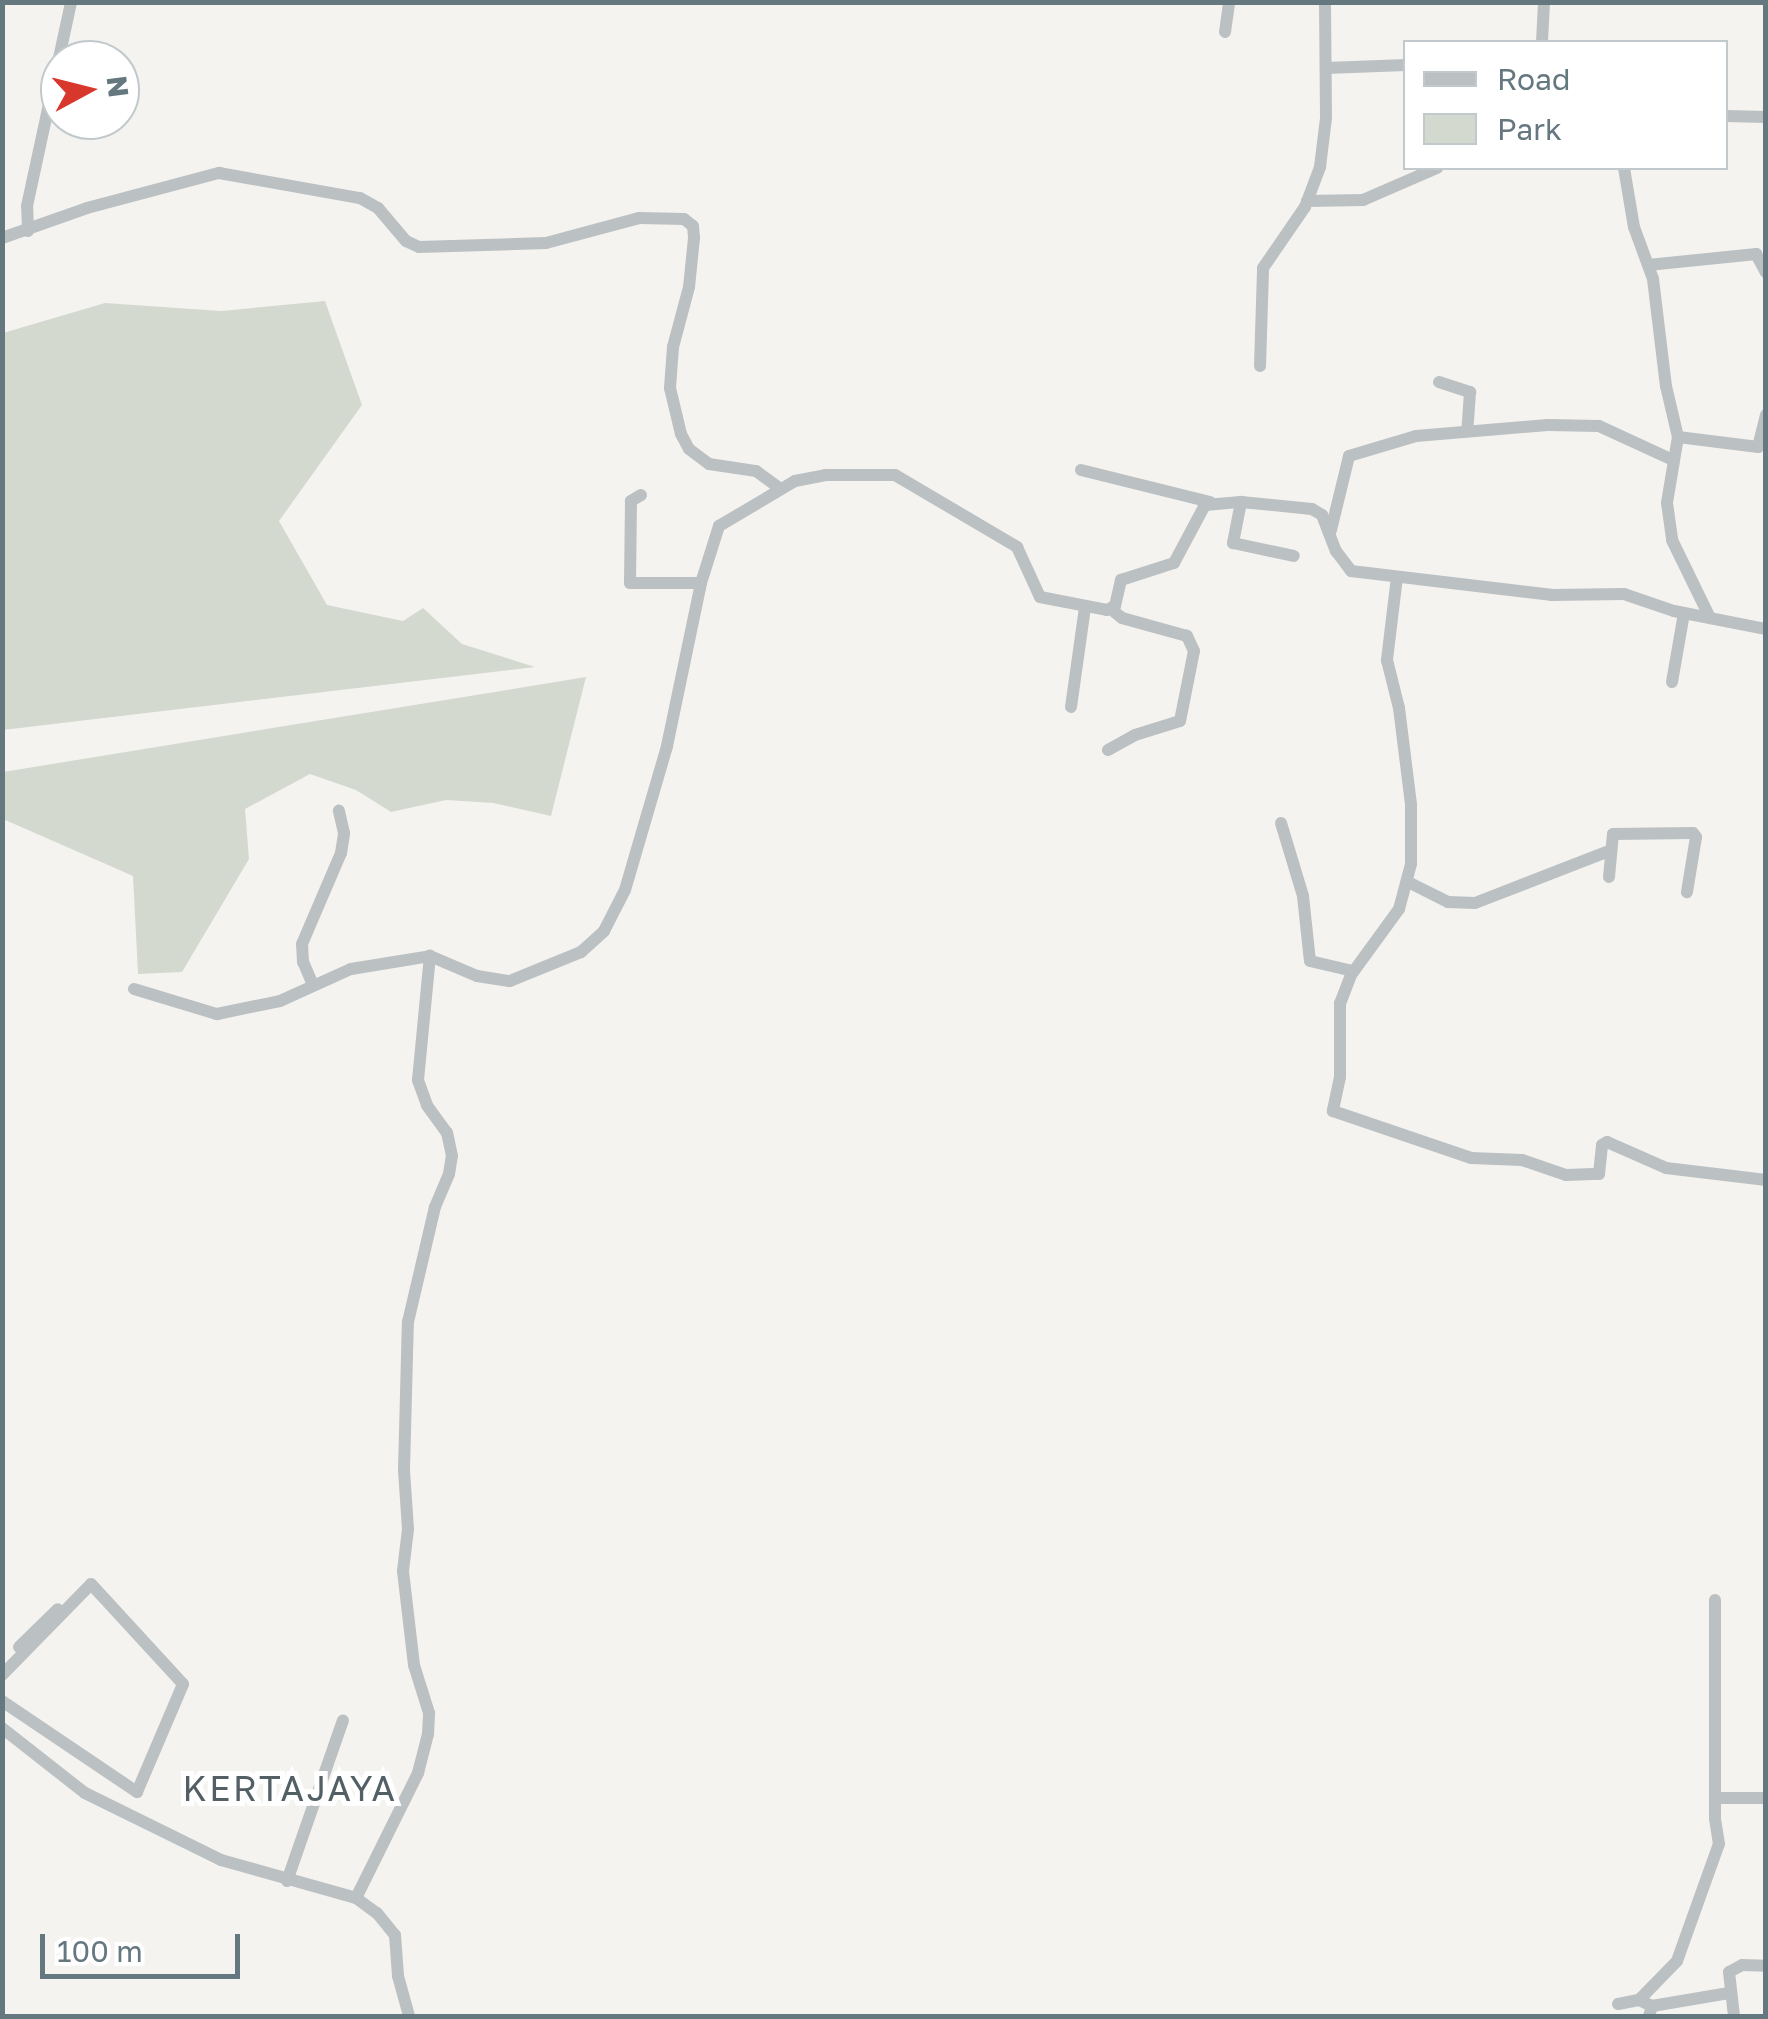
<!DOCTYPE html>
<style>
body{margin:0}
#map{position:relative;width:1768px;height:2019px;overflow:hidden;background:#f4f3f0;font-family:"Golos Text",sans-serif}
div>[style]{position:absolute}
.green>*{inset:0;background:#d4d9d0}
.street>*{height:12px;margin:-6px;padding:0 6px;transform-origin:6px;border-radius:6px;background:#bbc0c2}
span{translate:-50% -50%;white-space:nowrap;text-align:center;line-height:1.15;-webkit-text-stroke:10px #fff;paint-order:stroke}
.quarter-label{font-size:35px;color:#526065;letter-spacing:2.5px}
.frame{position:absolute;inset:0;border:5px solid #657880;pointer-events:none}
.legend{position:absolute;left:1403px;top:40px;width:325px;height:130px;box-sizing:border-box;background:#fff;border:2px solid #c1c9cc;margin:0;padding:12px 18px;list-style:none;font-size:30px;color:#657880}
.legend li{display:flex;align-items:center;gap:20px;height:50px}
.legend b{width:50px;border:2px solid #c1c9cc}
.north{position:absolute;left:40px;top:40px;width:100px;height:100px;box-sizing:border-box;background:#fff;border:2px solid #c1c9cc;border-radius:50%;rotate:83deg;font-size:28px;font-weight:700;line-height:40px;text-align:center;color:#657880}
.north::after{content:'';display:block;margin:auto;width:35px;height:45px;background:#d8382c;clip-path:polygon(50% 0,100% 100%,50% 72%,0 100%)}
.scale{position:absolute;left:40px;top:1934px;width:200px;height:45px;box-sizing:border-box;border:5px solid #657880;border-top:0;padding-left:12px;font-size:30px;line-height:35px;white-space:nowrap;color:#657880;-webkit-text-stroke:8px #fff;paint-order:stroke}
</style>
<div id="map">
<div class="green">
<div style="clip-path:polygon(325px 301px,362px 405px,279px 521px,327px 605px,403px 621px,423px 608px,462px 644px,535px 667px,3px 730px,3px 333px,105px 303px,221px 311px)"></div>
<div style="clip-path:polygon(586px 677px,551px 816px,493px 803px,446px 800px,391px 812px,356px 790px,310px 774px,245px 809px,249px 859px,182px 972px,138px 974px,133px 876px,3px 819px,3px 772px)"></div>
</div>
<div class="street">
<div style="left:1225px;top:32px;width:30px;rotate:-82deg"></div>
<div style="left:1542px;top:42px;width:40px;rotate:-87.1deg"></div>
<div style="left:1326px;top:68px;width:80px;rotate:-2.1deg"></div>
<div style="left:1726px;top:116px;width:40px;rotate:1.4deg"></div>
<div style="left:1624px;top:168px;width:60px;rotate:80.4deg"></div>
<div style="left:1634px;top:227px;width:55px;rotate:69.9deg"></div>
<div style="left:1653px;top:279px;width:108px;rotate:83.1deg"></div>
<div style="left:1666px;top:386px;width:52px;rotate:76.8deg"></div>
<div style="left:1678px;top:437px;width:67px;rotate:99.5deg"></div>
<div style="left:1667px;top:503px;width:37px;rotate:82deg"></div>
<div style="left:1672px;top:540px;width:87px;rotate:64deg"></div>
<div style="left:1307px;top:201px;width:56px;rotate:-1deg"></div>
<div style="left:1363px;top:200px;width:81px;rotate:-23.4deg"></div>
<div style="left:28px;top:231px;width:25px;rotate:-92deg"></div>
<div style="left:27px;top:206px;width:209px;rotate:-77.8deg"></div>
<div style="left:2px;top:238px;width:90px;rotate:-19.4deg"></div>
<div style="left:87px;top:208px;width:137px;rotate:-14.9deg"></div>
<div style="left:219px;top:173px;width:143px;rotate:10.1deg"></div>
<div style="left:360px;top:198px;width:21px;rotate:29deg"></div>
<div style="left:378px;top:208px;width:43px;rotate:49.7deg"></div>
<div style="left:406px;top:241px;width:14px;rotate:25deg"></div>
<div style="left:419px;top:247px;width:127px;rotate:-1.8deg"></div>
<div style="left:546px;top:243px;width:96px;rotate:-15deg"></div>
<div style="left:639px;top:218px;width:45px;rotate:1.3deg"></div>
<div style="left:684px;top:219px;width:11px;rotate:38deg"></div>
<div style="left:693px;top:226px;width:12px;rotate:85deg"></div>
<div style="left:694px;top:238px;width:49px;rotate:95.8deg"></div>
<div style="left:689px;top:287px;width:62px;rotate:104.9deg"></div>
<div style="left:673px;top:347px;width:41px;rotate:94.2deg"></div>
<div style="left:670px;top:388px;width:47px;rotate:76.6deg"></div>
<div style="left:681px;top:434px;width:17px;rotate:62deg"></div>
<div style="left:689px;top:449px;width:25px;rotate:37deg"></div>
<div style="left:709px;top:464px;width:48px;rotate:8.5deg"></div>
<div style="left:756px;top:471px;width:29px;rotate:36deg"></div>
<div style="left:1648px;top:265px;width:109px;rotate:-5.8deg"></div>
<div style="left:1756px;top:254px;width:21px;rotate:62deg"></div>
<div style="left:1260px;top:366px;width:98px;rotate:-88.2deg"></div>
<div style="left:1263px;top:268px;width:74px;rotate:-55.5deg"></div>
<div style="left:1305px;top:207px;width:43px;rotate:-69.4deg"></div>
<div style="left:1320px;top:167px;width:49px;rotate:-83deg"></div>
<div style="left:1326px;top:118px;width:116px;rotate:-90.5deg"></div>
<div style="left:1439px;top:382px;width:33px;rotate:18deg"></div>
<div style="left:1470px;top:392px;width:39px;rotate:94deg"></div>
<div style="left:1678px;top:437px;width:81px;rotate:7.1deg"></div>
<div style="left:1758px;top:447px;width:33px;rotate:-76deg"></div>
<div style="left:1081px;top:470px;width:133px;rotate:13.9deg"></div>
<div style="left:641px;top:495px;width:12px;rotate:149deg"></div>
<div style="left:631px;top:501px;width:82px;rotate:90.7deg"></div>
<div style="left:630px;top:583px;width:71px"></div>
<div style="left:1241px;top:502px;width:42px;rotate:101deg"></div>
<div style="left:1233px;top:543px;width:62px;rotate:12deg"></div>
<div style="left:1331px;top:530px;width:76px;rotate:-76.3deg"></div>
<div style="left:1349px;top:456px;width:70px;rotate:-16.6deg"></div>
<div style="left:1416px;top:436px;width:132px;rotate:-4.8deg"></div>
<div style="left:1548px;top:425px;width:51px;rotate:1.1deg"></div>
<div style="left:1599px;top:426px;width:81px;rotate:24.7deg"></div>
<div style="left:1397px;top:577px;width:84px;rotate:96.9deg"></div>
<div style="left:1387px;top:660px;width:49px;rotate:76deg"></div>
<div style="left:1399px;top:708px;width:98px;rotate:82.9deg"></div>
<div style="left:1411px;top:805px;width:59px;rotate:90deg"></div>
<div style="left:1411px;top:864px;width:47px;rotate:104.9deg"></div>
<div style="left:1399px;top:909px;width:82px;rotate:126deg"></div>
<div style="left:1351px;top:975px;width:30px;rotate:111deg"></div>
<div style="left:1340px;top:1003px;width:74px;rotate:90deg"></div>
<div style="left:1340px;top:1077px;width:35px;rotate:102deg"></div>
<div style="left:1333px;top:1111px;width:146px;rotate:18.8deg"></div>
<div style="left:1471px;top:1158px;width:51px;rotate:2.2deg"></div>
<div style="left:1522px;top:1160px;width:46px;rotate:18.8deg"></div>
<div style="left:1566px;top:1175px;width:33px;rotate:-2deg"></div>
<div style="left:1599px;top:1174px;width:29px;rotate:-84deg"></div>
<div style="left:1602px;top:1145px;width:6px;rotate:-31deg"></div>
<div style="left:1607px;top:1142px;width:64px;rotate:23.8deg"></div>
<div style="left:1666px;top:1168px;width:101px;rotate:6.8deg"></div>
<div style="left:1672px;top:682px;width:70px;rotate:-80.1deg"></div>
<div style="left:1071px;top:707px;width:101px;rotate:-82deg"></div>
<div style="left:1108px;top:750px;width:31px;rotate:-29deg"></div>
<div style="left:1135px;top:735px;width:47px;rotate:-17.3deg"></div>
<div style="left:1180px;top:721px;width:71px;rotate:-78.7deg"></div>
<div style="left:1194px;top:651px;width:17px;rotate:-115deg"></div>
<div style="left:1187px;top:636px;width:67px;rotate:-164.5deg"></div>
<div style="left:1122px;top:618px;width:14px;rotate:-141deg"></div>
<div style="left:1281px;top:823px;width:76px;rotate:73.2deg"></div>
<div style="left:1303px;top:896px;width:65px;rotate:83.9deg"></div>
<div style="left:1310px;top:961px;width:44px;rotate:13.1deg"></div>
<div style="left:1609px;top:877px;width:43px;rotate:-84.7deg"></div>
<div style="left:1613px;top:834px;width:80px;rotate:-0.7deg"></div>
<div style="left:1693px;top:833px;width:5px;rotate:53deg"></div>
<div style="left:1696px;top:837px;width:56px;rotate:99.3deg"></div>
<div style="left:1408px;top:882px;width:45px;rotate:26.6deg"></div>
<div style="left:1448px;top:902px;width:27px;rotate:2deg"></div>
<div style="left:1475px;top:903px;width:144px;rotate:-21.2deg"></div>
<div style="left:313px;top:985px;width:25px;rotate:-113deg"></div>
<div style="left:303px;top:962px;width:18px;rotate:-93deg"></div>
<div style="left:302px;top:944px;width:99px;rotate:-66.8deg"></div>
<div style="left:341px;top:853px;width:20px;rotate:-81deg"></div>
<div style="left:344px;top:833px;width:23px;rotate:-103deg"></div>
<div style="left:134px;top:989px;width:87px;rotate:16.8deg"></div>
<div style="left:217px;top:1014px;width:64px;rotate:-11.7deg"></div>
<div style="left:280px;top:1001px;width:78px;rotate:-24.3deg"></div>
<div style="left:351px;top:969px;width:80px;rotate:-9.3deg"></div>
<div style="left:19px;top:1647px;width:54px;rotate:-44.3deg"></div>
<div style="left:2px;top:1675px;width:127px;rotate:-45.6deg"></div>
<div style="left:2px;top:1701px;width:163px;rotate:34deg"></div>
<div style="left:137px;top:1792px;width:117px;rotate:-66.9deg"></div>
<div style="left:183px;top:1684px;width:136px;rotate:-132.6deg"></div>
<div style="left:2px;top:1728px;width:105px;rotate:38.1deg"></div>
<div style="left:85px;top:1793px;width:152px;rotate:26.2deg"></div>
<div style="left:221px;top:1860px;width:140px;rotate:15.7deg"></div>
<div style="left:356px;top:1898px;width:26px;rotate:36deg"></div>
<div style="left:377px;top:1913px;width:28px;rotate:51deg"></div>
<div style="left:395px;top:1935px;width:41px;rotate:85.8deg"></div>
<div style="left:398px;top:1976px;width:41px;rotate:74.6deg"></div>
<div style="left:1717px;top:1798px;width:49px"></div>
<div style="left:287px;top:1881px;width:170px;rotate:-70.8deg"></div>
<div style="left:356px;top:1898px;width:140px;rotate:-63.6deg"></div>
<div style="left:418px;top:1773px;width:40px;rotate:-75.6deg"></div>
<div style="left:428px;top:1734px;width:21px;rotate:-87deg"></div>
<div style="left:429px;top:1713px;width:50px;rotate:-107.4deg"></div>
<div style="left:414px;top:1665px;width:95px;rotate:-96.7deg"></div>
<div style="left:403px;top:1571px;width:42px;rotate:-83.2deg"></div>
<div style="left:408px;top:1529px;width:59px;rotate:-93.9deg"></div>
<div style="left:404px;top:1470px;width:148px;rotate:-88.5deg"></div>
<div style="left:408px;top:1322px;width:118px;rotate:-76.8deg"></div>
<div style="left:435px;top:1207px;width:36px;rotate:-67deg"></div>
<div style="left:449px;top:1174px;width:18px;rotate:-81deg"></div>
<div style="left:452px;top:1156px;width:24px;rotate:-102deg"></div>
<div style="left:447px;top:1133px;width:34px;rotate:-126deg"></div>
<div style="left:427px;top:1105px;width:27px;rotate:-110deg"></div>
<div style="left:418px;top:1080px;width:125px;rotate:-84.5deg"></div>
<div style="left:430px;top:956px;width:51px;rotate:23.1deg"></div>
<div style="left:477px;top:976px;width:33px;rotate:9deg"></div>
<div style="left:510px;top:981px;width:77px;rotate:-22.2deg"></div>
<div style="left:581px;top:952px;width:31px;rotate:-42deg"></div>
<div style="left:604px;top:931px;width:46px;rotate:-62.9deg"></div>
<div style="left:625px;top:890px;width:150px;rotate:-73.7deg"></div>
<div style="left:667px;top:746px;width:167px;rotate:-78.2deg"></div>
<div style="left:701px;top:583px;width:60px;rotate:-72.5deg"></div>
<div style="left:719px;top:526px;width:88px;rotate:-30.6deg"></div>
<div style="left:795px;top:481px;width:31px;rotate:-11deg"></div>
<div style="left:825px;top:475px;width:70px"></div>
<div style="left:895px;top:475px;width:142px;rotate:30.5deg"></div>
<div style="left:1017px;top:547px;width:55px;rotate:65.3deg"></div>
<div style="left:1040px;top:597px;width:68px;rotate:11deg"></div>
<div style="left:1107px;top:610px;width:9px;rotate:-27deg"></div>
<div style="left:1115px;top:606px;width:27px;rotate:-77deg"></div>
<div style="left:1121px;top:580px;width:56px;rotate:-17.8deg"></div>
<div style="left:1174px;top:563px;width:66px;rotate:-61.9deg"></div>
<div style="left:1205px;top:505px;width:36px;rotate:-5deg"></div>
<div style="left:1241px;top:502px;width:71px;rotate:5.6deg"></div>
<div style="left:1312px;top:509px;width:12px;rotate:31deg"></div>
<div style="left:1322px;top:515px;width:39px;rotate:69deg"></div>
<div style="left:1336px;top:551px;width:25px;rotate:53deg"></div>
<div style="left:1351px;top:571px;width:201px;rotate:6.8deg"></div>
<div style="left:1551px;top:595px;width:73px;rotate:-0.8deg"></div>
<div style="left:1624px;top:594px;width:53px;rotate:18.8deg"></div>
<div style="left:1674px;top:611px;width:94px;rotate:11.1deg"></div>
<div style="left:1618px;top:2004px;width:21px;rotate:-11deg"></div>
<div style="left:1652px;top:2006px;width:14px;rotate:-155deg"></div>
<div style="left:1639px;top:2000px;width:54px;rotate:-45.7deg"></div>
<div style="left:1677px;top:1961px;width:124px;rotate:-70.3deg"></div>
<div style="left:1719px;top:1844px;width:26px;rotate:-99deg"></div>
<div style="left:1715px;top:1818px;width:218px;rotate:-90deg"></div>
<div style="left:1649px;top:2016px;width:10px;rotate:-73deg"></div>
<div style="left:1652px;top:2006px;width:78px;rotate:-9.6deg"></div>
<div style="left:1734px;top:2016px;width:44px;rotate:-96.5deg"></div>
<div style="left:1729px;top:1972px;width:15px;rotate:-28deg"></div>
<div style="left:1742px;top:1965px;width:24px;rotate:2deg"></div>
</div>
<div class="quarter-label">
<span style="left:290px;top:1788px">KERTAJAYA</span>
</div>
<div class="frame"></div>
<ul class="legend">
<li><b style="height:12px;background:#bbc0c2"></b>Road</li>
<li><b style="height:28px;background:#d4d9d0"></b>Park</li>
</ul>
<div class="north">N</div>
<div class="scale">100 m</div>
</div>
